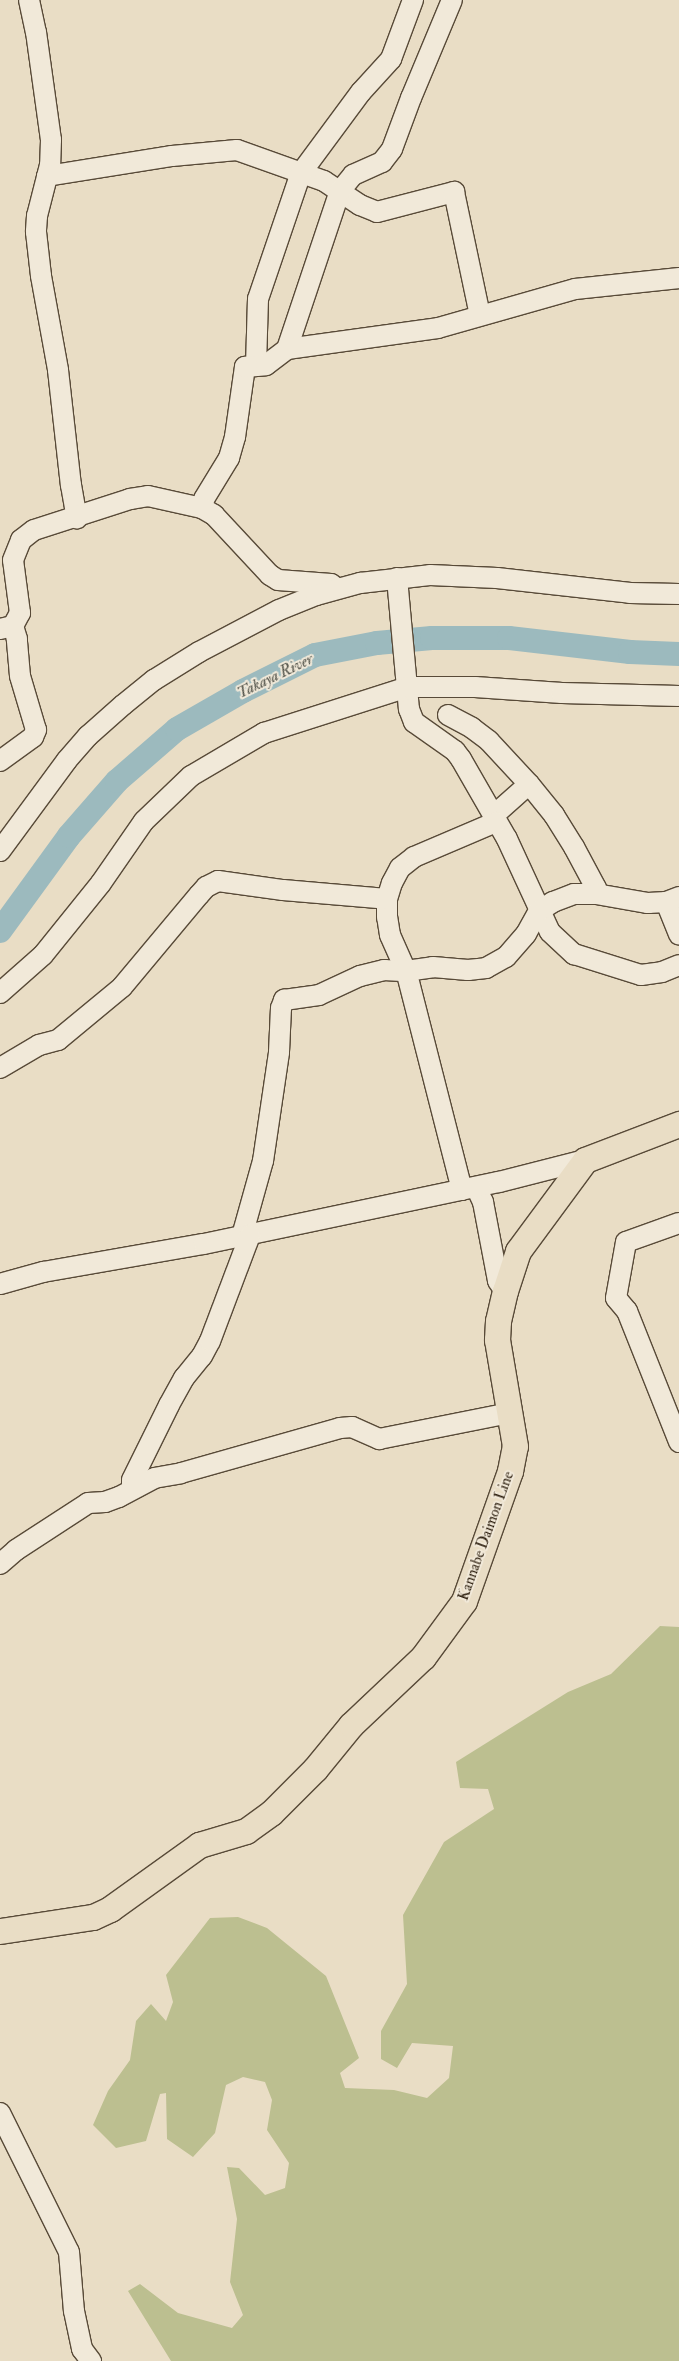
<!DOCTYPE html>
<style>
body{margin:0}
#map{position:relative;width:679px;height:2361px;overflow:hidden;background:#e9ddc5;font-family:"IM FELL Double Pica",serif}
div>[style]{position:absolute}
.green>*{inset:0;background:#bcbf90}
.river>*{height:24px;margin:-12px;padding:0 12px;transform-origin:12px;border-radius:12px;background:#9cbabe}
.roads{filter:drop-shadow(1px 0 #584a38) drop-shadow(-1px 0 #584a38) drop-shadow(0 1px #584a38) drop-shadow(0 -1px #584a38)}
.minor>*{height:20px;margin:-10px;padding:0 10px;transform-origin:10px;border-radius:10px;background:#f1e9d9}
.major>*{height:25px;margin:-12.5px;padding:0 12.5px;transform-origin:12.5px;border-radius:12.5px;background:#e9ddc5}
span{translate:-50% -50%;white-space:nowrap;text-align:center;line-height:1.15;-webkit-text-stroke:4px #f1e9d9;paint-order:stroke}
.street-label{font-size:15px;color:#271909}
.water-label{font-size:16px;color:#505148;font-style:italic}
</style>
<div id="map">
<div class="green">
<div style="clip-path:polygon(660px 1626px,679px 1627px,679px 2361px,171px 2361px,128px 2291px,140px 2284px,178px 2313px,232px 2328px,243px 2315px,230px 2282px,237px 2219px,227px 2167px,239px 2168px,265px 2195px,285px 2188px,289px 2163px,267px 2130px,272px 2100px,265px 2082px,243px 2077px,226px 2085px,215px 2133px,193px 2157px,167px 2139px,166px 2093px,160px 2094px,146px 2141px,116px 2148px,93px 2125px,108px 2091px,130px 2060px,136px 2021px,151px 2004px,166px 2021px,173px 2002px,166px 1975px,210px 1918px,238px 1917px,267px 1928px,326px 1976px,359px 2058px,340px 2073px,345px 2088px,394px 2090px,427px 2098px,449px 2078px,453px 2046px,412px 2043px,397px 2068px,381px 2059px,381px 2031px,407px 1984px,403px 1915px,444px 1842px,494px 1809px,488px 1789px,460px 1788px,456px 1762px,568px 1692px,611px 1674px)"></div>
</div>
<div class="river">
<div style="left:0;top:931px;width:117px;rotate:-54deg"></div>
<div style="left:69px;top:836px;width:73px;rotate:-48.9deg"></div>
<div style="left:117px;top:781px;width:79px;rotate:-40.9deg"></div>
<div style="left:177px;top:729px;width:76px;rotate:-29.9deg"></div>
<div style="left:243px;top:691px;width:80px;rotate:-26.6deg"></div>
<div style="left:315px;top:655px;width:63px;rotate:-11deg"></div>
<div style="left:377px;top:643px;width:55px;rotate:-5.2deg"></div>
<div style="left:432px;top:638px;width:77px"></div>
<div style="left:509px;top:638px;width:122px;rotate:6.6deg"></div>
<div style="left:630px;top:652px;width:49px;rotate:2.3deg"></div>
</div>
<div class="roads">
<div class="minor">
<div style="left:29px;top:0;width:33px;rotate:78deg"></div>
<div style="left:36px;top:32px;width:109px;rotate:82.1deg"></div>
<div style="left:51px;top:140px;width:25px;rotate:92deg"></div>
<div style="left:50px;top:165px;width:53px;rotate:104.3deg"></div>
<div style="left:37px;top:216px;width:16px;rotate:94deg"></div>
<div style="left:36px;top:232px;width:44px;rotate:83.5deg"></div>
<div style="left:41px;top:276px;width:96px;rotate:79.7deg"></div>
<div style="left:58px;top:370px;width:116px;rotate:83.6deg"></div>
<div style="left:71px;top:485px;width:34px;rotate:80deg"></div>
<div style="left:47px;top:176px;width:127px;rotate:-9.1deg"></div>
<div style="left:172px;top:156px;width:65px;rotate:-5.3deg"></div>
<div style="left:237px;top:150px;width:92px;rotate:19.6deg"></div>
<div style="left:324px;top:181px;width:43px;rotate:33.7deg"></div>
<div style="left:360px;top:205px;width:18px;rotate:22deg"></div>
<div style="left:377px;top:212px;width:80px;rotate:-14.6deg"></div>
<div style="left:454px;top:192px;width:126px;rotate:78.1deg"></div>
<div style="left:287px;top:349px;width:167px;rotate:-71.5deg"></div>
<div style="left:340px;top:191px;width:21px;rotate:-51deg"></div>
<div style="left:353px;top:175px;width:32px;rotate:-24deg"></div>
<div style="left:382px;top:162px;width:16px;rotate:-52deg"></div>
<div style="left:392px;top:149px;width:54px;rotate:-69.6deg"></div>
<div style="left:411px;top:98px;width:106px;rotate:-67.3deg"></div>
<div style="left:256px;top:366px;width:67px;rotate:-88.3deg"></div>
<div style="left:258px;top:299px;width:133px;rotate:-71.2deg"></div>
<div style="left:301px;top:173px;width:101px;rotate:-53.5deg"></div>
<div style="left:361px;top:92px;width:45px;rotate:-47.7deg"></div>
<div style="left:391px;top:59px;width:63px;rotate:-69.6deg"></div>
<div style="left:202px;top:508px;width:9px;rotate:-77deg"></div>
<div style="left:204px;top:499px;width:48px;rotate:-58.6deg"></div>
<div style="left:229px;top:458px;width:22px;rotate:-74deg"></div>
<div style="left:235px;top:437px;width:71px;rotate:-81.9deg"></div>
<div style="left:245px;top:367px;width:21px;rotate:-5deg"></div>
<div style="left:266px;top:365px;width:26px;rotate:-37deg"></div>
<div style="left:287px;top:349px;width:152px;rotate:-7.9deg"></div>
<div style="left:438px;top:328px;width:142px;rotate:-15.9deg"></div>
<div style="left:575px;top:289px;width:105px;rotate:-6deg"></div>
<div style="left:397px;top:578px;width:132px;rotate:84.8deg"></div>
<div style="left:409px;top:709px;width:14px;rotate:69deg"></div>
<div style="left:414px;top:722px;width:50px;rotate:35.3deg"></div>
<div style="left:455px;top:751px;width:10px;rotate:53deg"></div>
<div style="left:461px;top:759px;width:92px;rotate:60.1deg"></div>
<div style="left:507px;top:839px;width:102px;rotate:65.2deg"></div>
<div style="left:550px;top:932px;width:33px;rotate:43deg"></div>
<div style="left:574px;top:954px;width:70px;rotate:17.4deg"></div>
<div style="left:641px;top:975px;width:21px;rotate:-8deg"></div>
<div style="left:662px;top:972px;width:18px;rotate:-22deg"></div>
<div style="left:0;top:629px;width:13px;rotate:-13deg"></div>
<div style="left:13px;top:626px;width:15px;rotate:-62deg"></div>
<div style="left:20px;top:613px;width:53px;rotate:-97.5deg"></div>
<div style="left:13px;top:560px;width:22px;rotate:-68deg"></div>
<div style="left:21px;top:540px;width:16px;rotate:-38deg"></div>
<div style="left:34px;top:530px;width:101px;rotate:-17.9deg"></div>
<div style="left:130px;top:499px;width:18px;rotate:-9deg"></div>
<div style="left:148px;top:496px;width:55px;rotate:12.5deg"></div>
<div style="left:202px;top:508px;width:14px;rotate:30deg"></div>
<div style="left:214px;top:515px;width:82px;rotate:47deg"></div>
<div style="left:270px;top:575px;width:9px;rotate:32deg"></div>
<div style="left:278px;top:580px;width:53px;rotate:4.3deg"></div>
<div style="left:331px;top:584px;width:5px;rotate:37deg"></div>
<div style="left:448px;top:715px;width:27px;rotate:28deg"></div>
<div style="left:472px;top:728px;width:21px;rotate:37deg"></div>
<div style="left:489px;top:741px;width:59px;rotate:47.1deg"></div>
<div style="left:529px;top:784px;width:40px;rotate:51deg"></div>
<div style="left:554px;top:815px;width:38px;rotate:58deg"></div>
<div style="left:574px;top:847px;width:47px;rotate:61.8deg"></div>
<div style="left:596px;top:888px;width:6px;rotate:90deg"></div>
<div style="left:0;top:761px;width:41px;rotate:-36deg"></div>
<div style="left:33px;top:737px;width:8px;rotate:-67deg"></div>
<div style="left:36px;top:730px;width:56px;rotate:-106.5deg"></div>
<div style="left:20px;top:676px;width:37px;rotate:-95deg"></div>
<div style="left:17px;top:639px;width:14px;rotate:-107deg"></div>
<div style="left:493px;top:816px;width:48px;rotate:-41.6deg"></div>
<div style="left:0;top:851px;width:113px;rotate:-53.6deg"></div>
<div style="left:67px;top:760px;width:32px;rotate:-49deg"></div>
<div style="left:88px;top:736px;width:47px;rotate:-41.5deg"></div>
<div style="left:123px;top:705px;width:40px;rotate:-39deg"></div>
<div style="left:154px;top:680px;width:53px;rotate:-31.9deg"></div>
<div style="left:199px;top:652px;width:90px;rotate:-27.7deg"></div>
<div style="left:279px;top:610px;width:40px;rotate:-22deg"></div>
<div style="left:316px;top:595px;width:46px;rotate:-15.3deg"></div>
<div style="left:360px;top:583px;width:70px;rotate:-6.5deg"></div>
<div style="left:430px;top:575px;width:67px;rotate:2.6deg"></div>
<div style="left:497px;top:578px;width:134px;rotate:6.4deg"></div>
<div style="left:630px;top:593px;width:49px;rotate:1.2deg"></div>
<div style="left:666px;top:902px;width:35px;rotate:68deg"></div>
<div style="left:0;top:993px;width:57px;rotate:-41.5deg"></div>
<div style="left:43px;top:955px;width:92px;rotate:-51.1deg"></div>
<div style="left:101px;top:883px;width:75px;rotate:-55.3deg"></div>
<div style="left:144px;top:821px;width:65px;rotate:-43.8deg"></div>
<div style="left:191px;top:776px;width:85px;rotate:-30.5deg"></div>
<div style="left:264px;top:733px;width:151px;rotate:-17.7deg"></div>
<div style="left:408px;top:687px;width:67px"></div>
<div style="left:475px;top:687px;width:87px;rotate:3.9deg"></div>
<div style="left:562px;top:693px;width:117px;rotate:1.5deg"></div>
<div style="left:0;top:1068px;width:45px;rotate:-30.5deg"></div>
<div style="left:39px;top:1045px;width:20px;rotate:-15deg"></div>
<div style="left:58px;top:1040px;width:83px;rotate:-39.6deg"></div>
<div style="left:122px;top:987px;width:120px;rotate:-50.1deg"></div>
<div style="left:199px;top:895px;width:11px;rotate:-49deg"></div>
<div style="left:206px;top:887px;width:13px;rotate:-27deg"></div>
<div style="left:218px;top:881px;width:66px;rotate:7.9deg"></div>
<div style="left:283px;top:890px;width:104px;rotate:4.9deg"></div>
<div style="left:476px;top:1187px;width:17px;rotate:65deg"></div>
<div style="left:483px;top:1202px;width:80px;rotate:79.2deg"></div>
<div style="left:498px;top:1281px;width:12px;rotate:55deg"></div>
<div style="left:462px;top:1190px;width:226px;rotate:-104.3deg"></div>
<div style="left:406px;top:971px;width:39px;rotate:-114deg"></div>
<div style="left:390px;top:935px;width:18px;rotate:-99deg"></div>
<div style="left:387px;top:917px;width:18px;rotate:-90deg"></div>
<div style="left:387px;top:899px;width:17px;rotate:-73deg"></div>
<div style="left:392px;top:883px;width:17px;rotate:-62deg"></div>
<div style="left:400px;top:868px;width:18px;rotate:-38deg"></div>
<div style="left:414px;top:857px;width:89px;rotate:-23.1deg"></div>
<div style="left:679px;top:1223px;width:56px;rotate:160.3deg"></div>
<div style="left:626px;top:1242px;width:57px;rotate:100.1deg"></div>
<div style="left:616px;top:1298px;width:17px;rotate:50deg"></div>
<div style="left:627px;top:1311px;width:141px;rotate:68.3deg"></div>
<div style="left:242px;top:1236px;width:78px;rotate:-74.4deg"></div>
<div style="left:263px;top:1161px;width:110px;rotate:-81.6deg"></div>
<div style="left:279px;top:1052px;width:44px;rotate:-87.4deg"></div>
<div style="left:281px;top:1008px;width:9px;rotate:-69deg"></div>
<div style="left:284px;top:1000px;width:35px;rotate:-8deg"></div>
<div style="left:319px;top:995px;width:45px;rotate:-24.9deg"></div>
<div style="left:360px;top:976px;width:25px;rotate:-14deg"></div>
<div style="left:384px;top:970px;width:22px;rotate:3deg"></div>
<div style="left:406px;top:971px;width:27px;rotate:-8deg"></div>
<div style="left:433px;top:967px;width:35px;rotate:5deg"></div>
<div style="left:468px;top:970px;width:18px;rotate:-6deg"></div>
<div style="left:486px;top:968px;width:23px;rotate:-29deg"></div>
<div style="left:506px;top:957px;width:30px;rotate:-49deg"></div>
<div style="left:526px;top:934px;width:26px;rotate:-61deg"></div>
<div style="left:539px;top:911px;width:17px;rotate:-33deg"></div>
<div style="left:553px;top:902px;width:22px;rotate:-21deg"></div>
<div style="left:574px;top:894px;width:22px"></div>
<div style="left:596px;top:894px;width:53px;rotate:9.8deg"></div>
<div style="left:648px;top:903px;width:18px;rotate:-3deg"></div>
<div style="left:666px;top:902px;width:14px;rotate:-21deg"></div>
<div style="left:0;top:1284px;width:45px;rotate:-15.6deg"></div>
<div style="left:43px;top:1272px;width:163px;rotate:-9.9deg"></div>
<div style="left:204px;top:1244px;width:301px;rotate:-11.9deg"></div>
<div style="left:499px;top:1182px;width:89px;rotate:-14.3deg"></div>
<div style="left:132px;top:1488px;width:8px;rotate:-90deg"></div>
<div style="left:132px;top:1480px;width:84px;rotate:-63.7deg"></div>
<div style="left:169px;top:1405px;width:31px;rotate:-61deg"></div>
<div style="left:184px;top:1378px;width:28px;rotate:-51deg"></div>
<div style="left:202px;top:1356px;width:17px;rotate:-62deg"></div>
<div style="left:210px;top:1341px;width:113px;rotate:-69.3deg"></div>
<div style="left:0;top:1564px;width:21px;rotate:-41deg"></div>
<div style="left:16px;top:1550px;width:86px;rotate:-33.1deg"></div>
<div style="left:88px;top:1503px;width:17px;rotate:-3deg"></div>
<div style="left:105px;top:1502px;width:15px;rotate:-20deg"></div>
<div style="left:119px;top:1497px;width:40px;rotate:-28deg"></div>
<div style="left:154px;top:1478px;width:27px;rotate:-10deg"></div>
<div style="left:181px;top:1473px;width:165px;rotate:-15.8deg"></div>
<div style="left:340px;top:1428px;width:12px;rotate:-5deg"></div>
<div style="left:352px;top:1427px;width:30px;rotate:24deg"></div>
<div style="left:379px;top:1439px;width:133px;rotate:-11.3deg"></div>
<div style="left:0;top:2113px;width:155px;rotate:63.6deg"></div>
<div style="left:69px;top:2252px;width:59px;rotate:85.2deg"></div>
<div style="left:74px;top:2311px;width:39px;rotate:78deg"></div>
<div style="left:82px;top:2349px;width:15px;rotate:53deg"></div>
</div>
<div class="major">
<div style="left:0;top:1931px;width:94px;rotate:-8.6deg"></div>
<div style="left:93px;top:1917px;width:19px;rotate:-25deg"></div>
<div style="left:110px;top:1909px;width:110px;rotate:-35.7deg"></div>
<div style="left:199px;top:1845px;width:49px;rotate:-16.6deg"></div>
<div style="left:246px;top:1831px;width:31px;rotate:-36deg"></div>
<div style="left:271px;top:1813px;width:62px;rotate:-45deg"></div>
<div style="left:315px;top:1769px;width:57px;rotate:-50.7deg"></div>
<div style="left:351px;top:1725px;width:99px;rotate:-43.4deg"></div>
<div style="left:423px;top:1657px;width:69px;rotate:-53.8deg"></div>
<div style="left:464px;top:1601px;width:138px;rotate:-70.5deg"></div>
<div style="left:510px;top:1471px;width:25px;rotate:-79deg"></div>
<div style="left:515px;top:1446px;width:108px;rotate:-99.6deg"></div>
<div style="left:497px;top:1340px;width:19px;rotate:-87deg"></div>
<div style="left:498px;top:1321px;width:31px;rotate:-77deg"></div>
<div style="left:505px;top:1291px;width:42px;rotate:-72deg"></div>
<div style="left:518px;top:1251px;width:113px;rotate:-53.6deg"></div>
<div style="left:585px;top:1160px;width:101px;rotate:-21deg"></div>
</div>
</div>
<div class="street-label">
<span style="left:486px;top:1536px;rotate:-70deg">Kannabe Daimon Line</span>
</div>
<div class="water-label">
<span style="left:275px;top:676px;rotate:-26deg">Takaya River</span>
</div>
</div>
